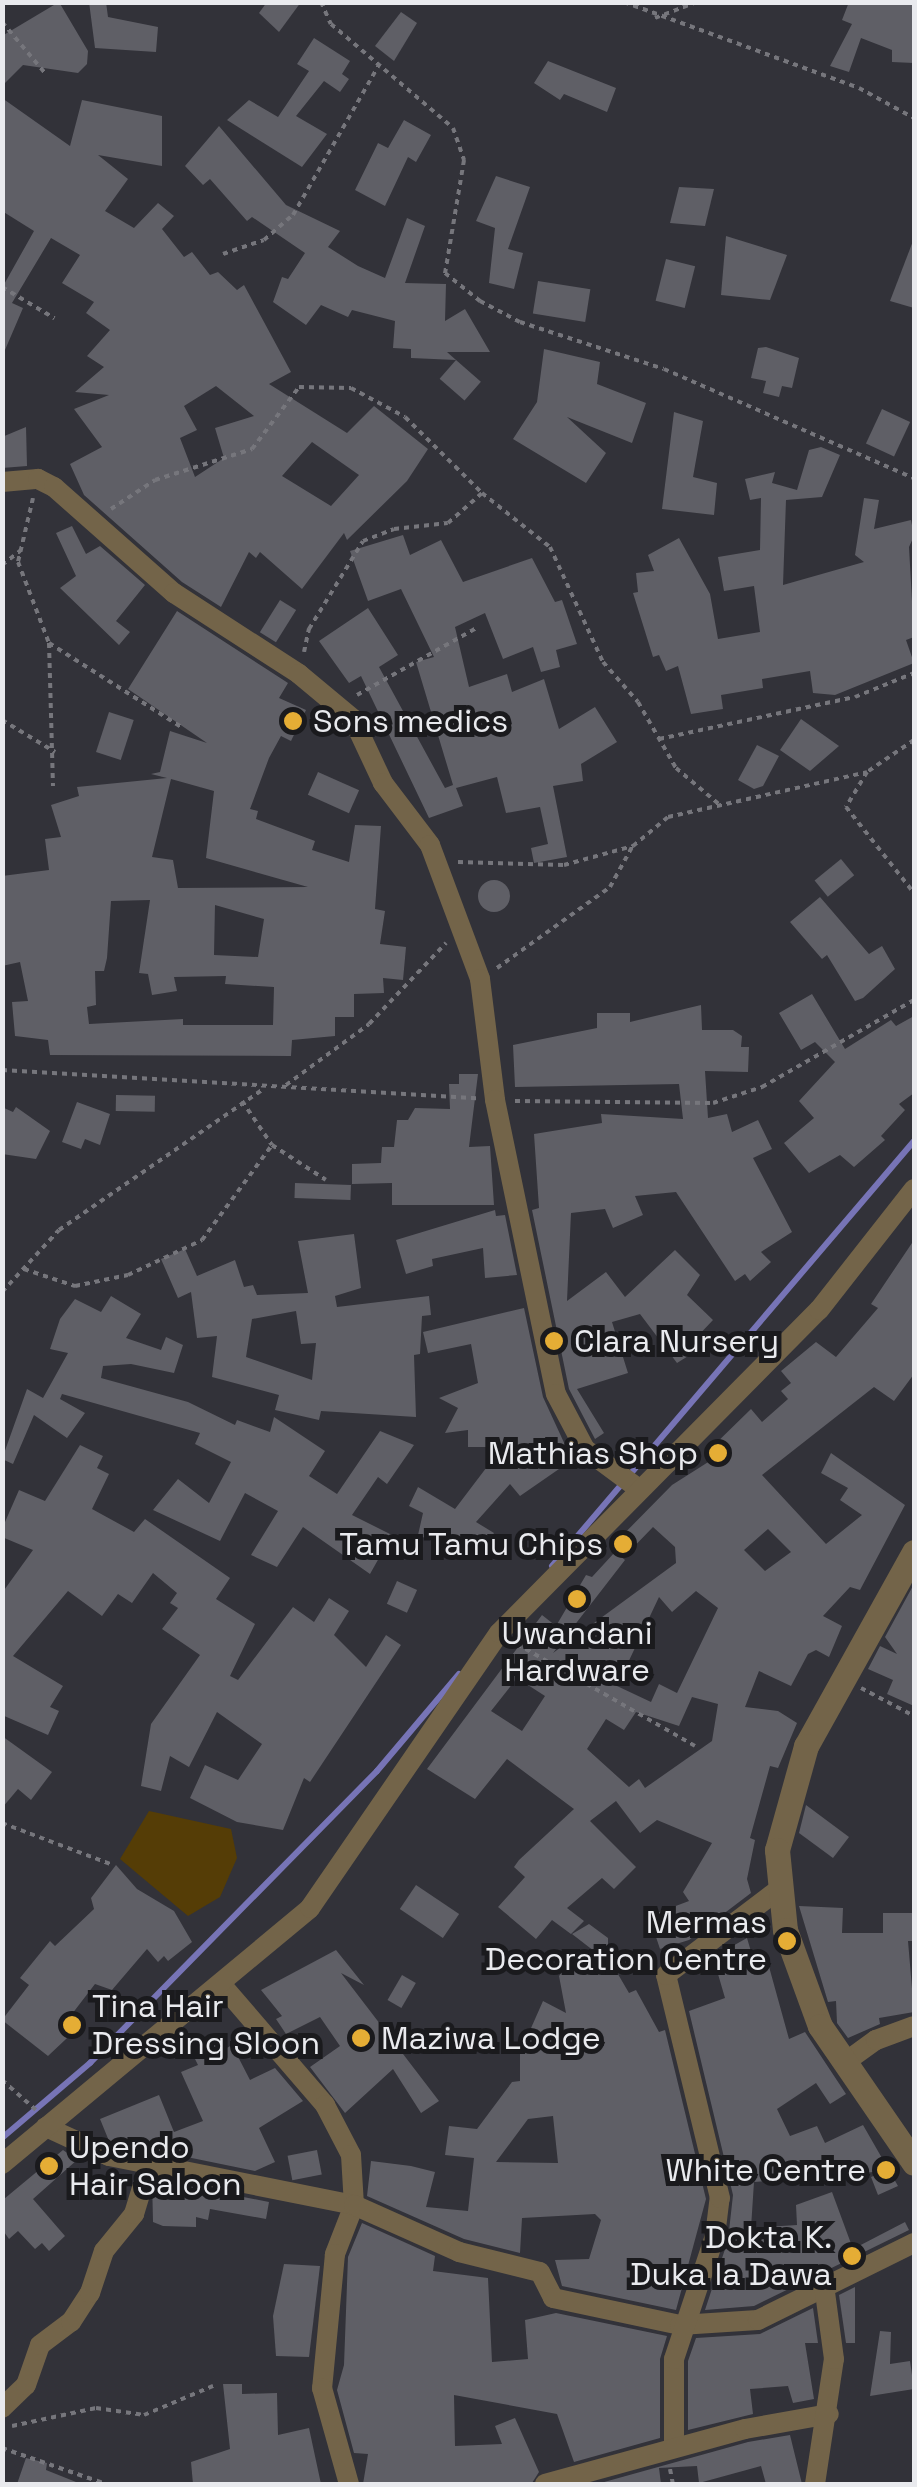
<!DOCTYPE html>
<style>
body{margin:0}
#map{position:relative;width:917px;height:2487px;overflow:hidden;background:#323239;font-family:"Space Grotesk",sans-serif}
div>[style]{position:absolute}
.green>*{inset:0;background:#553d06}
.stream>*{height:6px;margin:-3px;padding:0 3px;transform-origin:3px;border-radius:3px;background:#7774b6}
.building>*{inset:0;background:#5f5f66;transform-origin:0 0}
.round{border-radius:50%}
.path>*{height:4px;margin-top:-2px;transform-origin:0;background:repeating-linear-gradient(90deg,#76767c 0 5px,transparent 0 10px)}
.minor>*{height:20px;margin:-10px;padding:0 10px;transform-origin:10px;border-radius:10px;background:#736449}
.tertiary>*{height:25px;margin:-12.5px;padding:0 12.5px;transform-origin:12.5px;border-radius:12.5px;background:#736449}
.dots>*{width:28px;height:28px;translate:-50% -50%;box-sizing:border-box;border:5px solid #1a1a1d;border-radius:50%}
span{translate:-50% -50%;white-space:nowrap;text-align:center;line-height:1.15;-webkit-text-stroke:10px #1a1a1d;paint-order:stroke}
.poi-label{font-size:32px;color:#e9eaee}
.left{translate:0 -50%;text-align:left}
.right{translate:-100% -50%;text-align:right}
.frame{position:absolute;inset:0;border:5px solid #e9eaee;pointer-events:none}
</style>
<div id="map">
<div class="green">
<div style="clip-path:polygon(149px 1811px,231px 1829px,237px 1858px,220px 1897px,188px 1916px,120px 1859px)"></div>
</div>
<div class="stream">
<div style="left:552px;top:1566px;width:558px;rotate:-49.58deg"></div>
<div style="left:2px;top:2138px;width:116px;rotate:-40.4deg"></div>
<div style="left:90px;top:2063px;width:409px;rotate:-45.5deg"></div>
<div style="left:377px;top:1771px;width:127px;rotate:-49.8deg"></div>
</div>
<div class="building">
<div style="clip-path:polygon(59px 2px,88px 51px,87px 64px,78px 73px,23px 65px,2px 86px,2px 36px)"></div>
<div style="clip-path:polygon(89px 2px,106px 2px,108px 17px,158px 27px,156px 52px,95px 48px)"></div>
<div style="clip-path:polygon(267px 2px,301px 2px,279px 32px,259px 13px)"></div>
<div style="clip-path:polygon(849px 2px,914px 2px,914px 63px,892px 62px,892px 50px,861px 38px,849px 72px,830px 66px,852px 24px,842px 20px)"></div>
<div style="clip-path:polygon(401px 12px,417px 23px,394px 61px,375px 46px)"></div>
<div style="clip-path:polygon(314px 38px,350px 61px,342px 74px,349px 79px,340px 92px,324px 81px,296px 116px,327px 134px,302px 167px,227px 120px,249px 100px,278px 117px,309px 71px,297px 64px)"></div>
<div style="clip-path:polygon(548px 61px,616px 88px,607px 112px,564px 94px,560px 100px,534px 83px)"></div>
<div style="clip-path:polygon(evenodd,2px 98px,70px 146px,82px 100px,162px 116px,162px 166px,98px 155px,128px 179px,105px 211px,134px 228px,158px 203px,174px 216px,162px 229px,184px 257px,192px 252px,210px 275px,218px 272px,237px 290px,244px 285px,291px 372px,269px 384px,347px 433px,374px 406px,428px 449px,407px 481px,347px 540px,344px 533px,302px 589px,260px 552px,256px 558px,249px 552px,221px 607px,182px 582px,84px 495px,70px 464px,102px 447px,74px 409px,109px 395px,75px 392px,104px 367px,87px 356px,110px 330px,86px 313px,94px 302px,62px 283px,80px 255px,51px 238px,12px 303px,23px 308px,2px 357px,2px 288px,34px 231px,2px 211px,2px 98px,216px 386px,254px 416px,215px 428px,224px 458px,195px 477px,180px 438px,197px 430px,184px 406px,216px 386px,2px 98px,312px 442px,359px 475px,331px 506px,282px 476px,312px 442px)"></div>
<div style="clip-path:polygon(404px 120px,431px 135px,416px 162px,408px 157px,385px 206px,355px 190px,378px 143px,388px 148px)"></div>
<div style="clip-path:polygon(219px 126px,286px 205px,340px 231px,328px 247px,358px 266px,385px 278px,407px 218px,425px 226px,405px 283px,446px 284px,445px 321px,465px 309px,490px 352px,447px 352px,456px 360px,411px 358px,411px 349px,393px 348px,395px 321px,352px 310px,348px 317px,321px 305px,306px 325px,273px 302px,282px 277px,288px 279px,305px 253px,252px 217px,247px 221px,210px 179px,203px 185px,185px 166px)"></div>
<div style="clip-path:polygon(496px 176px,530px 187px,508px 249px,523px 253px,514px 289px,489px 283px,495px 228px,476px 221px)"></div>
<div style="clip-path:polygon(679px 187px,714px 189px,705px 226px,670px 223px)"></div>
<div style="clip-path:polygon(726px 236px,787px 255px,770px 300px,721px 295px)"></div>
<div style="clip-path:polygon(913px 241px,914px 241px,914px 308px,890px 301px)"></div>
<div style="left:666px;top:259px;width:30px;height:43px;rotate:14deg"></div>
<div style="left:538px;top:281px;width:53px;height:33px;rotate:9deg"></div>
<div style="clip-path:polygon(766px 347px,799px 358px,792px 388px,782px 386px,779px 397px,763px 393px,766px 381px,751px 378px,758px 348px)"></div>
<div style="clip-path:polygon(544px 349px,600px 362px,597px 384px,646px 403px,632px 443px,567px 417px,606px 453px,586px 483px,513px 439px,537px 402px)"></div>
<div style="left:456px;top:360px;width:33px;height:25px;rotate:41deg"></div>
<div style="left:882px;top:409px;width:31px;height:38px;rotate:25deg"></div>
<div style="clip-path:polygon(674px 412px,703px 421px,693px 477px,717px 483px,714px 515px,662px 509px)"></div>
<div style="clip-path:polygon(26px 427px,27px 466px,2px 468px,2px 437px)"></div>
<div style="clip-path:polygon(821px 447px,840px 455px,822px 497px,786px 500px,783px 585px,864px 562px,855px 555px,864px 498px,879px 500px,874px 529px,911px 520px,914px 536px,909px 547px,914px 637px,906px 640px,914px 663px,835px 695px,813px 693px,810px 671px,762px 679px,763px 688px,721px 695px,723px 709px,691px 714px,678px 666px,666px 671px,659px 655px,653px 657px,633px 593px,638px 592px,636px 573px,654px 571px,648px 555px,679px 538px,710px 594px,718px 639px,760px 632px,754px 586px,724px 591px,718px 557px,760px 550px,761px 498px,750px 500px,745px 479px,775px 472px,772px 483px,797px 490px,809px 450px)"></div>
<div style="clip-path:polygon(72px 526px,86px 554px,100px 546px,145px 585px,116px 621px,130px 632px,119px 645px,60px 588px,76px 576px,56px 533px)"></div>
<div style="clip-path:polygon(403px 535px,410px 555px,441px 540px,463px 582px,532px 558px,555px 602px,562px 600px,577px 644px,556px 650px,560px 667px,541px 672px,533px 647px,503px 659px,485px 613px,455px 627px,469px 687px,507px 674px,512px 692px,544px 679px,559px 729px,595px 707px,617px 742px,581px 764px,583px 781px,553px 786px,567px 857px,534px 863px,531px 848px,548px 844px,540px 807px,506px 813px,497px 777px,456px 788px,463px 806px,429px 818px,361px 676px,349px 683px,319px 641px,368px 608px,398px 655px,379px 667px,445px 788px,453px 785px,416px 662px,434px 657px,401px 589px,368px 601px,350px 551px)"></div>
<div style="left:280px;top:600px;width:19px;height:38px;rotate:32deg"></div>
<div style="clip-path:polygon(evenodd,177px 611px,288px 683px,279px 698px,306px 710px,291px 741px,281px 736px,269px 758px,250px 809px,258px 811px,256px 819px,315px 841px,312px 850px,349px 862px,355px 825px,381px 826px,375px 909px,385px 911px,380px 944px,406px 947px,403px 980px,383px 978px,384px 993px,354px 994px,354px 1017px,335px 1017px,335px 1036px,292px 1040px,291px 1056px,50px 1055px,48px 1040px,15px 1036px,12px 1002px,28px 1001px,20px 962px,2px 966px,2px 876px,49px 870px,45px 839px,61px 837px,51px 805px,79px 796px,77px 787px,167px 778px,151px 774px,160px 772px,170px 731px,207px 743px,128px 689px,177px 611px,171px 779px,214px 791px,206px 858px,308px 887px,178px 888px,173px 860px,152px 857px,171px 779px,177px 611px,150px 900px,139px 973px,148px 974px,152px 995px,177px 991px,174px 977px,226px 976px,225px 984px,274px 987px,273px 1025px,183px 1025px,183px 1019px,89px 1024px,87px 1007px,96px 1005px,95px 971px,104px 971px,107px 958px,111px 901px,150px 900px,177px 611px,215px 905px,264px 919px,258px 957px,214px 955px,215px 905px)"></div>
<div style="left:109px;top:712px;width:26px;height:42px;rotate:18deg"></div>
<div style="clip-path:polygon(801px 719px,839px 746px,810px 771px,780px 750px)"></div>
<div style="clip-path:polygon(757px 745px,779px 756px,763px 786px,754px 789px,738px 780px)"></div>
<div style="left:318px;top:772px;width:45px;height:25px;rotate:24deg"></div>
<div style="left:841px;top:859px;width:21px;height:34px;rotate:51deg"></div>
<div class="round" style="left:478px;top:880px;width:32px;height:32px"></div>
<div style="clip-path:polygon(820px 897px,869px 954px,882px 946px,895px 969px,863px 998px,855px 1001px,827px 955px,822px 959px,790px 922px)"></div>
<div style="clip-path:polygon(812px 994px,845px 1049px,891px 1020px,896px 1026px,914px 1016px,914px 1093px,899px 1104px,905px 1110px,881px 1136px,885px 1140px,854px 1167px,840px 1155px,809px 1173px,784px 1143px,814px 1118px,799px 1101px,835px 1062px,815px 1042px,801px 1050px,779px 1013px)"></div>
<div style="clip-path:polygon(701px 1005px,702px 1030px,733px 1030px,742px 1036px,741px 1047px,749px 1047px,748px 1072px,705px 1071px,708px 1118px,727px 1114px,732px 1132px,758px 1120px,772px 1149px,753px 1158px,792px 1232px,761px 1252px,771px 1262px,750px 1281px,745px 1274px,735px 1281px,676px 1192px,635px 1196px,643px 1215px,613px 1228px,605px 1209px,571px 1213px,567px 1301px,606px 1272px,625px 1297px,675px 1250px,700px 1275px,687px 1295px,713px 1320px,695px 1339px,701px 1348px,677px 1363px,640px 1314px,612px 1322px,628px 1373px,577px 1389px,604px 1433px,595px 1439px,569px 1389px,532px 1210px,539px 1208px,534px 1134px,602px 1123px,601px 1114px,683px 1119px,679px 1084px,515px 1087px,513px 1045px,597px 1028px,597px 1013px,630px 1013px,630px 1022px)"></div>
<div style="clip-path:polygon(459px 1074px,478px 1074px,469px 1147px,490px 1146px,494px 1205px,392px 1205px,392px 1183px,352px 1184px,352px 1164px,381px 1163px,382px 1147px,394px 1147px,397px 1120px,408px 1120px,415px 1108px,450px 1109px,449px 1084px,459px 1084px)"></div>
<div style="left:116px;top:1095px;width:39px;height:16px;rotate:1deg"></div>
<div style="clip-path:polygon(77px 1102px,110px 1114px,100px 1145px,85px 1139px,81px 1149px,62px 1142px)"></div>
<div style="clip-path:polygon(2px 1107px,13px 1112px,16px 1107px,50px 1131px,36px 1159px,2px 1154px)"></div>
<div style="left:295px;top:1183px;width:56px;height:15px;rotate:2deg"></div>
<div style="clip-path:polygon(495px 1210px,496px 1216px,505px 1215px,517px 1275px,485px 1278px,483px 1248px,432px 1259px,433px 1266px,406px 1274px,396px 1240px)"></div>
<div style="clip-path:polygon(evenodd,354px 1234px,361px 1288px,335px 1296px,337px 1307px,429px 1296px,431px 1315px,422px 1316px,420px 1354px,414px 1355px,416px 1417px,321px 1411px,319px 1420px,275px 1410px,279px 1395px,212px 1377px,217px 1336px,197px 1338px,191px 1292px,178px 1298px,161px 1259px,185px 1249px,197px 1276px,235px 1260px,244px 1287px,253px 1285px,257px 1295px,308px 1293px,298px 1241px,354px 1234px,296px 1311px,301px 1344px,316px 1343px,312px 1380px,246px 1357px,252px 1319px,296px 1311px)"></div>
<div style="clip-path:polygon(evenodd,914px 1240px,914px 1374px,894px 1401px,874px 1387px,762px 1475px,826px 1544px,862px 1515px,840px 1500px,848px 1488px,821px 1473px,831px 1453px,905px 1505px,860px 1590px,850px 1587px,823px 1616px,842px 1626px,829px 1657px,816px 1650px,808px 1654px,791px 1686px,759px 1671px,745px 1707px,778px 1711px,797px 1723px,778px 1768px,770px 1766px,750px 1838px,755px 1840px,747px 1879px,751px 1893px,689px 1940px,660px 1949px,649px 1916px,689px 1901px,683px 1892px,712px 1843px,657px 1820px,640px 1833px,616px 1801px,590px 1821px,636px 1867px,614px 1889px,602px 1878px,567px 1908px,584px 1921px,571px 1934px,552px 1920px,536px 1939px,498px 1907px,525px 1877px,514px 1867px,519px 1860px,574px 1809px,507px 1759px,475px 1799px,427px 1769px,542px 1615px,556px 1626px,586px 1575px,592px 1577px,615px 1552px,625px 1560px,553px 1653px,676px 1563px,675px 1547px,653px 1527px,623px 1558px,611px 1547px,672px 1485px,713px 1459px,707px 1452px,751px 1409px,762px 1422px,788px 1399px,781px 1391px,791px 1383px,781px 1371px,816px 1342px,836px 1357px,878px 1308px,871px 1304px,914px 1240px,768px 1529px,791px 1552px,765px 1571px,744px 1550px,768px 1529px,914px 1240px,696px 1591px,718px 1608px,677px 1693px,659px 1684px,651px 1702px,617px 1686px,659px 1597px,672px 1612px,696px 1591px,914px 1240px,517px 1678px,545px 1696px,522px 1731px,491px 1711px,517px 1678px,914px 1240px,692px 1697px,718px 1704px,712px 1741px,645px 1788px,639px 1779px,629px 1787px,587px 1749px,606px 1719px,624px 1730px,636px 1712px,679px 1726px,692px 1697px)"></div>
<div style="clip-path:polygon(111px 1296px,141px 1314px,126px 1338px,161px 1350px,166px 1337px,183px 1345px,174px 1373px,131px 1364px,103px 1366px,101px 1378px,188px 1402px,235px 1425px,237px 1420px,270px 1432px,274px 1417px,325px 1451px,309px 1476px,337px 1494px,380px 1431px,414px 1445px,387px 1484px,378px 1477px,352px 1515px,392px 1535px,370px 1574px,303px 1527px,277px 1567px,251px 1555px,278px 1511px,245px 1493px,220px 1541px,153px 1510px,178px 1479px,209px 1503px,231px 1462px,195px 1444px,200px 1433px,62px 1394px,60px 1399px,85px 1413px,67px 1438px,34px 1415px,13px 1464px,2px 1459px,27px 1389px,43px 1398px,68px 1353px,50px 1349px,60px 1319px,75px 1299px,101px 1312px)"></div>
<div style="clip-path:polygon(524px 1308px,543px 1397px,572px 1460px,520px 1496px,510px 1484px,476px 1522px,494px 1533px,477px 1560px,418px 1535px,423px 1513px,409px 1506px,418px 1487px,455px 1509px,502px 1447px,468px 1447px,468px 1430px,445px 1433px,458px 1408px,439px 1398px,478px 1383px,471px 1344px,428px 1353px,423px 1332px)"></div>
<div style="clip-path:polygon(80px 1445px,103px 1456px,97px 1468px,109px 1474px,92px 1509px,134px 1532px,145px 1519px,230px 1578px,216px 1599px,255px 1624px,230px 1676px,238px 1680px,293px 1607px,314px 1622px,329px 1598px,349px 1611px,334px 1635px,366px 1667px,386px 1635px,401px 1645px,310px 1782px,304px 1778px,283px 1830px,237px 1822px,190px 1798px,205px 1765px,238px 1780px,262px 1744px,217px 1712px,189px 1767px,170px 1756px,161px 1791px,141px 1786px,151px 1724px,200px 1655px,162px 1629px,178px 1608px,170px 1603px,177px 1593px,153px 1573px,132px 1603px,118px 1594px,102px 1616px,68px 1591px,13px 1656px,63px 1686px,50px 1707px,59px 1711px,48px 1735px,2px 1715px,2px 1593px,33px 1550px,2px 1537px,2px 1529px,19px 1490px,45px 1501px)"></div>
<div style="left:397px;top:1581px;width:22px;height:25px;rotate:24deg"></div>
<div style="clip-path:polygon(914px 1584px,914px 1706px,887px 1694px,893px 1680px,868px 1669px,880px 1646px,897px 1654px,885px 1637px)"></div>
<div style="clip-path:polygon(2px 1736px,52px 1772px,31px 1800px,18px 1789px,2px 1808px)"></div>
<div style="clip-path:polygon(806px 1805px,849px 1837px,833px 1858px,799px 1833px)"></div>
<div style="clip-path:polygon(116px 1865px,137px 1889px,174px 1911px,192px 1942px,168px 1961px,164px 1956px,158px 1962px,147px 1949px,112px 1990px,95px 1984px,72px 2014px,83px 2023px,48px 2056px,2px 2020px,29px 1985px,20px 1978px,50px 1941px,55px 1946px,94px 1909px,91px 1898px)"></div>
<div style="left:416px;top:1885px;width:52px;height:29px;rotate:34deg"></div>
<div style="clip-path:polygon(799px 1906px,843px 1908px,842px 1933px,883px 1933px,883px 1913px,914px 1913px,914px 1941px,908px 1941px,914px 2012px,879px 2018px,880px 2024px,848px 2038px,837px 2023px,836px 2001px,828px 2002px)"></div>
<div style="clip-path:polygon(evenodd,589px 1924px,608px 1938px,608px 1957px,629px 1993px,636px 1990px,659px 2032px,665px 2030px,706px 2199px,676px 2310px,562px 2286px,555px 2260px,589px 2259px,601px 2220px,595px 2214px,522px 2218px,520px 2253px,464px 2239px,367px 2196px,371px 2161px,411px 2166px,435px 2172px,426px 2207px,468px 2211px,474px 2158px,445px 2155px,449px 2126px,477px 2129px,512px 2082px,520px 2081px,520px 2053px,543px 2001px,566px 2013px,559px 1976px,567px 1966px,603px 1958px,572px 1934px,589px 1924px,553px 2116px,558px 2163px,496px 2162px,528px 2119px,553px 2116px)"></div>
<div style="clip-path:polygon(747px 1938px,755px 1965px,768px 1963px,789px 2039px,805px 2032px,846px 2094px,830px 2104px,816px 2083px,777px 2109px,790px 2136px,817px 2126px,825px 2143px,863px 2125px,898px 2186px,878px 2195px,871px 2177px,886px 2171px,754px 2182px,751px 2228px,797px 2225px,796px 2205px,832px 2192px,853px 2249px,905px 2222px,909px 2230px,754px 2306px,705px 2310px,728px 2240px,733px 2195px,689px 2011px,725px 1998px,713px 1957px)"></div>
<div style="clip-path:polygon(336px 1950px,364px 1985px,341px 1973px,439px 2101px,421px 2113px,393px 2069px,345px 2113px,310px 2067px,340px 2046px,320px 2017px,286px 2034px,276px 2019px,282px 2016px,261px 1990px)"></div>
<div style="left:402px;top:1975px;width:16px;height:29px;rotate:30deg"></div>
<div style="clip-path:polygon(220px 2040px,225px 2049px,232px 2045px,250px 2080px,275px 2068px,303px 2101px,259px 2128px,275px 2162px,255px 2171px,109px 2141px,100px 2119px,159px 2095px,174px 2132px,203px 2121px,181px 2072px,198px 2065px,192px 2053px)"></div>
<div style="clip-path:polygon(63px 2150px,77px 2160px,33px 2199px,65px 2236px,49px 2251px,42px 2243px,35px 2249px,18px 2231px,9px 2239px,2px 2229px,4px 2199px)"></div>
<div style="left:317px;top:2150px;width:25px;height:30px;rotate:79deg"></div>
<div style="clip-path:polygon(152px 2179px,269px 2202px,266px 2219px,210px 2209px,208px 2220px,196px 2217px,196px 2227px,163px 2226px,153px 2222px)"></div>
<div style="clip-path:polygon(362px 2223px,435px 2256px,433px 2271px,488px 2278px,492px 2362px,528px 2359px,525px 2320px,556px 2313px,667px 2336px,660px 2359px,660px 2438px,574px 2462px,557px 2414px,454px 2395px,455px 2446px,502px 2444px,495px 2426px,515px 2418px,539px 2472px,532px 2483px,363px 2484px,368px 2454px,354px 2453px,337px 2390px,344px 2365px,348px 2257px)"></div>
<div style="clip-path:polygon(284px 2264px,320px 2266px,309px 2357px,276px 2356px,273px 2316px)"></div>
<div style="clip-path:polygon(855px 2287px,855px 2343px,846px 2343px,839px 2295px)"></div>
<div style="clip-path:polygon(813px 2308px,818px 2343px,805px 2343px,814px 2399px,793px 2403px,788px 2386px,750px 2389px,753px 2414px,688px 2430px,688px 2361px,696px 2338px,760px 2334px)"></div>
<div style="clip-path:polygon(880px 2331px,891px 2332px,890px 2364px,910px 2361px,914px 2389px,870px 2396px)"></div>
<div style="clip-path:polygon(223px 2384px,242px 2384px,242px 2394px,277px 2393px,278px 2435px,309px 2428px,321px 2484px,193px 2484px,191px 2462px,230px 2449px)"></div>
<div style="clip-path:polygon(790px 2435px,802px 2484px,766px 2484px,761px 2466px,699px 2483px,697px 2466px,659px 2468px,661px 2484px,597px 2484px,748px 2442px)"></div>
<div style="clip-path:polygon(26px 2458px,47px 2463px,46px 2470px,81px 2484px,17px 2484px)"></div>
</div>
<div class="path">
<div style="left:321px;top:2px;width:24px;rotate:66deg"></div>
<div style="left:331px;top:24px;width:160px;rotate:40.4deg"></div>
<div style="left:453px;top:128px;width:34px;rotate:71deg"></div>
<div style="left:464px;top:160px;width:115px;rotate:99.5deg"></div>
<div style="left:445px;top:273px;width:45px;rotate:38.7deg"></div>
<div style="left:480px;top:301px;width:45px;rotate:27.7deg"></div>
<div style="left:520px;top:322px;width:151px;rotate:18.1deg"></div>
<div style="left:664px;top:369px;width:273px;rotate:23.6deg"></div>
<div style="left:624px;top:2px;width:250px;rotate:20.1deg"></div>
<div style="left:859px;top:88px;width:63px;rotate:28.6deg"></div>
<div style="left:655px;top:18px;width:45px;rotate:-20.9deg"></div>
<div style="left:2px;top:22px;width:67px;rotate:49.9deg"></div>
<div style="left:223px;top:254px;width:43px;rotate:-18.9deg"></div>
<div style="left:264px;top:240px;width:38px;rotate:-41deg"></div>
<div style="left:293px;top:215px;width:173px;rotate:-60.2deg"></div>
<div style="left:2px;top:287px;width:61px;rotate:30.8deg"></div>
<div style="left:33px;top:498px;width:66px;rotate:103.2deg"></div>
<div style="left:18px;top:562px;width:87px;rotate:69.1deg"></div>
<div style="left:49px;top:643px;width:143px;rotate:88.4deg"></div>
<div style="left:111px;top:509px;width:53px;rotate:-33.4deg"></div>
<div style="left:155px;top:480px;width:102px;rotate:-17.7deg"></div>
<div style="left:252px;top:449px;width:78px;rotate:-52.8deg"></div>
<div style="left:299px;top:387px;width:52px;rotate:1.1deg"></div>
<div style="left:351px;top:388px;width:61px;rotate:28.2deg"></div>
<div style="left:405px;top:417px;width:108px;rotate:44.6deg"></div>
<div style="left:482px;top:493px;width:87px;rotate:38.5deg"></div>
<div style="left:550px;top:547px;width:127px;rotate:65.3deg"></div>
<div style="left:603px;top:662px;width:53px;rotate:48.8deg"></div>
<div style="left:638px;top:702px;width:76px;rotate:60.1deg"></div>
<div style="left:676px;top:768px;width:59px;rotate:40.2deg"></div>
<div style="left:2px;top:565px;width:23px;rotate:-38deg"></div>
<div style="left:49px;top:643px;width:159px;rotate:32.4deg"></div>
<div style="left:304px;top:652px;width:24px;rotate:-78deg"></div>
<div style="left:309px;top:629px;width:103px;rotate:-58.5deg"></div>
<div style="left:363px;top:541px;width:33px;rotate:-21deg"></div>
<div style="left:394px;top:529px;width:54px;rotate:-6.3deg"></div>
<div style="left:448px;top:523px;width:45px;rotate:-41.4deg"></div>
<div style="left:357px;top:695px;width:139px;rotate:-29.3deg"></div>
<div style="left:2px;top:720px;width:62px;rotate:31.1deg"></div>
<div style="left:659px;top:739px;width:200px;rotate:-12.1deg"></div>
<div style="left:855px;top:697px;width:64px;rotate:-22.1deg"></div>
<div style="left:914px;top:740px;width:57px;rotate:145.8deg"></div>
<div style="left:867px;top:772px;width:41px;rotate:121deg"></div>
<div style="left:846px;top:807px;width:110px;rotate:51.7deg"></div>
<div style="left:458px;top:862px;width:106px;rotate:1.6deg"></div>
<div style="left:564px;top:865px;width:72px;rotate:-15.4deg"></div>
<div style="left:633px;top:846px;width:45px;rotate:-39.6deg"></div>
<div style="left:668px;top:817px;width:204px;rotate:-12.7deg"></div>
<div style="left:497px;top:968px;width:139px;rotate:-35.6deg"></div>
<div style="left:610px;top:887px;width:46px;rotate:-61.2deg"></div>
<div style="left:2px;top:1070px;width:475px;rotate:3.4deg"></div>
<div style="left:286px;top:1085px;width:103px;rotate:-36.3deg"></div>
<div style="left:369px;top:1024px;width:112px;rotate:-46.5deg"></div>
<div style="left:242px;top:1101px;width:53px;rotate:55.7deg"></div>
<div style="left:272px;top:1145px;width:64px;rotate:32.9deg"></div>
<div style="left:515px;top:1101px;width:198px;rotate:0.6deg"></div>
<div style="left:713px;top:1103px;width:52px;rotate:-18.1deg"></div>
<div style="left:762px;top:1087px;width:175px;rotate:-29.8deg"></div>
<div style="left:24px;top:1269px;width:54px;rotate:18.4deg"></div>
<div style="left:75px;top:1286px;width:54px;rotate:-11.7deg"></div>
<div style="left:128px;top:1275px;width:82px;rotate:-25.3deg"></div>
<div style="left:202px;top:1240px;width:118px;rotate:-53.6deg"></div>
<div style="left:2px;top:1292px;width:84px;rotate:-47.4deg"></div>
<div style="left:59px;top:1230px;width:247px;rotate:-34.6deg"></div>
<div style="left:517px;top:1644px;width:205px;rotate:29.8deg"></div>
<div style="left:861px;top:1688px;width:60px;rotate:27.8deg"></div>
<div style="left:2px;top:1823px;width:119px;rotate:20.7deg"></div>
<div style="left:2px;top:2080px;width:45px;rotate:41.4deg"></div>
<div style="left:12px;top:2426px;width:86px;rotate:-12.1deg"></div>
<div style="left:96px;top:2408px;width:49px;rotate:8.3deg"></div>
<div style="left:144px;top:2415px;width:75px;rotate:-22.8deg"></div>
<div style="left:2px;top:2448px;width:110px;rotate:19.1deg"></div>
<div style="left:670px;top:2469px;width:15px;rotate:79deg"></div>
</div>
<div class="minor">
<div style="left:2px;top:482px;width:36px;rotate:-5deg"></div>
<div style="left:38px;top:479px;width:18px;rotate:27deg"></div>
<div style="left:54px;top:487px;width:160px;rotate:41.5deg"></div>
<div style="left:174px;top:593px;width:149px;rotate:32.9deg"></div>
<div style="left:299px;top:674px;width:70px;rotate:39.8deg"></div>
<div style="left:353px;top:719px;width:71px;rotate:64.9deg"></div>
<div style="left:383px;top:783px;width:78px;rotate:52.8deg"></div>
<div style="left:430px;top:845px;width:143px;rotate:69.5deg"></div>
<div style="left:480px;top:979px;width:122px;rotate:82.9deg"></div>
<div style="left:495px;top:1100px;width:300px;rotate:78.3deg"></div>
<div style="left:556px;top:1394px;width:62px;rotate:62.2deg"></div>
<div style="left:585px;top:1449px;width:67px;rotate:36.5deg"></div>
<div style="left:221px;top:1984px;width:160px;rotate:49.3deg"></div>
<div style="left:325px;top:2105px;width:56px;rotate:62.5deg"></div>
<div style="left:351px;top:2155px;width:50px;rotate:86.6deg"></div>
<div style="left:354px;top:2205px;width:53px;rotate:111.2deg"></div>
<div style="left:335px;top:2254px;width:135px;rotate:95.5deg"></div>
<div style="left:322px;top:2388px;width:100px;rotate:74.3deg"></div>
<div style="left:844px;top:2063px;width:39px;rotate:-36deg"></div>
<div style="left:876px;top:2040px;width:40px;rotate:-20.2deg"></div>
<div style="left:46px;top:2127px;width:69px;rotate:24.7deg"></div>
<div style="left:109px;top:2156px;width:250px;rotate:11.3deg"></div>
<div style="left:354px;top:2205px;width:115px;rotate:24.1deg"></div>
<div style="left:459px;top:2252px;width:83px;rotate:13.9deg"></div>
<div style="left:540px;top:2272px;width:29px;rotate:63deg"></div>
<div style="left:553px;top:2298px;width:130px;rotate:12deg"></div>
<div style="left:680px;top:2325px;width:78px;rotate:-3.7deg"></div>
<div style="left:758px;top:2320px;width:174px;rotate:-26.3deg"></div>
<div style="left:2px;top:2164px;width:400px;rotate:-39.7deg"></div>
<div style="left:310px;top:1908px;width:334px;rotate:-55.5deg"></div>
<div style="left:499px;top:1633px;width:455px;rotate:-45.3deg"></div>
<div style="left:819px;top:1310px;width:154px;rotate:-51.9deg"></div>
<div style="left:2px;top:2408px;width:33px;rotate:-44deg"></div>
<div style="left:26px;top:2385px;width:42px;rotate:-70.7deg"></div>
<div style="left:40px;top:2345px;width:39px;rotate:-37deg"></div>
<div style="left:71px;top:2322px;width:35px;rotate:-57deg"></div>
<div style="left:90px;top:2293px;width:44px;rotate:-71.6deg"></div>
<div style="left:104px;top:2251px;width:48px;rotate:-51deg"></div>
<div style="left:134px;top:2214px;width:27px;rotate:-73deg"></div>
<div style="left:674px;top:2448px;width:89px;rotate:-90deg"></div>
<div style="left:674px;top:2359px;width:130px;rotate:-71.6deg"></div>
<div style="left:715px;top:2236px;width:38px;rotate:-83deg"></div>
<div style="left:720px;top:2198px;width:229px;rotate:-103.6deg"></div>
<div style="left:666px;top:1975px;width:146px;rotate:-37.2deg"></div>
<div style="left:545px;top:2484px;width:207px;rotate:-15.4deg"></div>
<div style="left:745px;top:2429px;width:85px;rotate:-10.1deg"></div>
<div style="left:815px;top:2484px;width:126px;rotate:-81.4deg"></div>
<div style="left:834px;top:2359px;width:68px;rotate:-97.7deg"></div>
</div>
<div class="tertiary">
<div style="left:914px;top:1552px;width:222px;rotate:119.1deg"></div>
<div style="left:806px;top:1746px;width:108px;rotate:105.6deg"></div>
<div style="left:777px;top:1850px;width:80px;rotate:84.3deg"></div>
<div style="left:785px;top:1930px;width:102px;rotate:70deg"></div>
<div style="left:820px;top:2026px;width:166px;rotate:55.5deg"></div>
</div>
<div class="dots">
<div style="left:293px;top:721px;background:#e5ad35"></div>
<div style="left:554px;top:1341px;background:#e5ad35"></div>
<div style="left:718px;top:1453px;background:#e5ad35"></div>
<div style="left:623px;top:1544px;background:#e5ad35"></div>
<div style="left:577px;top:1599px;background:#e5ad35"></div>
<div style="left:787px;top:1941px;background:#e5ad35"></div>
<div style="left:72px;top:2025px;background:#e5ad35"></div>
<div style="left:361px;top:2038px;background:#e5ad35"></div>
<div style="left:49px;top:2166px;background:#e5ad35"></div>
<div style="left:886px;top:2170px;background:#e5ad35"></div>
<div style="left:852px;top:2256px;background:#e5ad35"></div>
</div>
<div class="poi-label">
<span class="left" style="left:313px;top:721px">Sons medics</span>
<span class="left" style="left:574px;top:1341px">Clara Nursery</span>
<span class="right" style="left:698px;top:1453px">Mathias Shop</span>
<span class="right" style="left:603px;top:1544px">Tamu Tamu Chips</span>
<span style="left:577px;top:1652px">Uwandani<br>Hardware</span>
<span class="right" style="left:767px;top:1941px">Mermas<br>Decoration Centre</span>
<span class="left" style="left:92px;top:2025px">Tina Hair<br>Dressing Sloon</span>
<span class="left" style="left:381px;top:2038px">Maziwa Lodge</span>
<span class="left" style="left:69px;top:2166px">Upendo<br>Hair Saloon</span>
<span class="right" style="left:866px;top:2170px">White Centre</span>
<span class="right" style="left:832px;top:2256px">Dokta K.<br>Duka la Dawa</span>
</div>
<div class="frame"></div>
</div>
